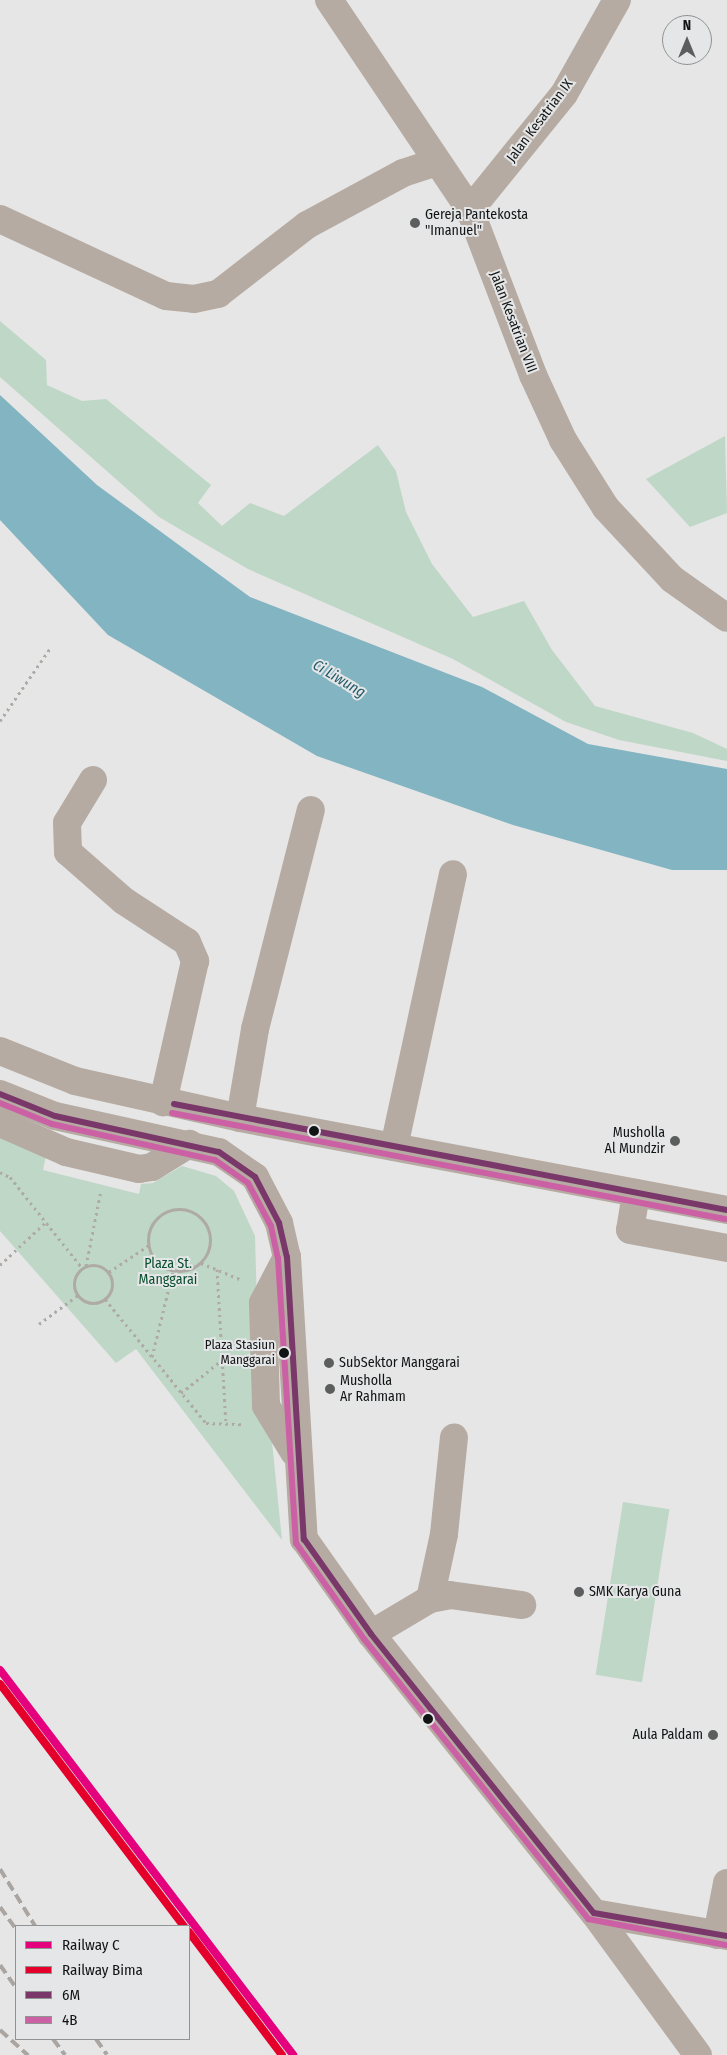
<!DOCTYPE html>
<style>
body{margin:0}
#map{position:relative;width:727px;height:2055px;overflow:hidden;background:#e6e6e6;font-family:"Fira Sans Condensed",sans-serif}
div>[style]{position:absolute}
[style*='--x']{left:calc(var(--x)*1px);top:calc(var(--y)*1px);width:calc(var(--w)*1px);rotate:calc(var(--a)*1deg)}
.green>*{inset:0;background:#bed7c7;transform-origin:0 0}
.water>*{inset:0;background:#82b4c2}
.path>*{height:3px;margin-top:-1.5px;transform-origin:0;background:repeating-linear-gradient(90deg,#afaaa5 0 2.5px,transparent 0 6.5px)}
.path>.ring{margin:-1.5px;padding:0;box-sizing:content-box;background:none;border:3px solid #afaaa5;border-radius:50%}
.minor>*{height:28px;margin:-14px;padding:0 14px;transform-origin:14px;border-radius:14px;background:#b6aba2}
.rail>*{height:4px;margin-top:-2px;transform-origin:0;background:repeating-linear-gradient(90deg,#aba5a1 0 10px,transparent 0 15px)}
.bus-1>*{height:6px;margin:-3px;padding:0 3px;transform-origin:3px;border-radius:3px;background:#79376a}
.bus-2>*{height:6px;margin:-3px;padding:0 3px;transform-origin:3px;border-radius:3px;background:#cb60a4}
.rail-1>*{height:8px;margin:-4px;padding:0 4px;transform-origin:4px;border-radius:4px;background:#e5007d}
.rail-2>*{height:8px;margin:-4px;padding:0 4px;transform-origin:4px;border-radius:4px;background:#e4002b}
.dots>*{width:14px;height:14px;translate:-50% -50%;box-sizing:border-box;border:2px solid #e5e6e7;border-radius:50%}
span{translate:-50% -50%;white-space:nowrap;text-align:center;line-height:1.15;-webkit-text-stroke:4px #e5e6e7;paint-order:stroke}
.bus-label{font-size:13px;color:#121313}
.right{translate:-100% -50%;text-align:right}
.street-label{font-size:14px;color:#121313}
.poi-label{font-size:14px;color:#121313}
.left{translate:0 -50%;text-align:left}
.park-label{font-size:14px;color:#084f2f}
.water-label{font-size:15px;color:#1e5968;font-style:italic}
.legend{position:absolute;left:15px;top:1925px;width:175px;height:115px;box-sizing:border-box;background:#e5e6e7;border:1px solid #919292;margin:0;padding:6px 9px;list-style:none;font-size:15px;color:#121313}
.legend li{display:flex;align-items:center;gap:10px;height:25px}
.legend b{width:25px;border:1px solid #919292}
.north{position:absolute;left:662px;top:15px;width:50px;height:50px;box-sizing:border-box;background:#e5e6e7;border:1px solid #919292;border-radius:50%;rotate:0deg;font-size:14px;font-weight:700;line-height:20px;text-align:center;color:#121313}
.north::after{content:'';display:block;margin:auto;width:18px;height:22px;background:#5c5d5d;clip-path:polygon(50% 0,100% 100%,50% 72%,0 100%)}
</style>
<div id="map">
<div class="green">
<i style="clip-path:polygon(0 321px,46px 360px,47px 385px,82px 401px,106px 399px,211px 485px,198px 503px,222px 526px,250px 503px,284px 516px,378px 445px,396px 471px,406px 512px,432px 564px,473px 617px,524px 601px,552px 650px,595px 706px,693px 733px,727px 749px,727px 761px,619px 740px,566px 722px,453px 659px,248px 569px,159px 517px,0 377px)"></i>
<i style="clip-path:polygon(725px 436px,727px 513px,690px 527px,646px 479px)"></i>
<i style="clip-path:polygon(0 1134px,46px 1155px,43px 1170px,139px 1194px,141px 1184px,153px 1183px,182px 1166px,216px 1176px,234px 1191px,255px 1236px,260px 1413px,272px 1442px,282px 1540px,136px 1349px,116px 1363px,0 1231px)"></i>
<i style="left:623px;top:1502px;width:47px;height:175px;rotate:9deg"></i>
</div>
<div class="water">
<i style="clip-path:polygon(0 395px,97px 485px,250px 597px,482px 687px,588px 744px,727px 769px,727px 870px,672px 870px,513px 825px,317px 756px,108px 635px,0 520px)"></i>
</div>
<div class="path">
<i style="--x:0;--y:721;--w:90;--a:-55.4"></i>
<i style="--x:0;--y:1172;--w:11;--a:27"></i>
<i style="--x:10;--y:1177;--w:116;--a:51.6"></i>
<i class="ring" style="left:148px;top:1209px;width:59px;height:59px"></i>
<i style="--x:201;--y:1263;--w:44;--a:22.5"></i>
<i class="ring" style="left:74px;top:1265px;width:35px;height:35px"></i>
<i style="--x:0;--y:1265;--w:63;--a:-43.1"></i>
<i style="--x:86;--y:1266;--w:77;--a:-78.8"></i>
<i style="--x:217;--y:1269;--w:154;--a:86.7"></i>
<i style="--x:109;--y:1272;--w:48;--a:-34"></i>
<i style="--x:105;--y:1299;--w:160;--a:50.8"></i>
<i style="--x:206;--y:1423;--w:36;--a:2"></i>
<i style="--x:39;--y:1324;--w:49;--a:-36.6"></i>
<i style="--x:152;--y:1357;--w:89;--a:-76.3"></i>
<i style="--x:181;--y:1393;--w:53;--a:-38.8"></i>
</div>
<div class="minor">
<i style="--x:329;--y:0;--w:253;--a:56.1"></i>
<i style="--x:470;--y:210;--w:177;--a:69.1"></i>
<i style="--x:533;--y:375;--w:72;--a:65.2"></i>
<i style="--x:563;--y:440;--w:80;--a:57.7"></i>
<i style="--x:606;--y:508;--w:97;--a:47.1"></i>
<i style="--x:672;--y:579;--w:67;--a:35.3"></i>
<i style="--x:470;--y:210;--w:149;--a:-51"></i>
<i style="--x:564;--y:94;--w:108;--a:-60.6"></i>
<i style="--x:0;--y:219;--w:183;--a:24.9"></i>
<i style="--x:166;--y:296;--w:28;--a:6"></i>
<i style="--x:194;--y:299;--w:25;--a:-12"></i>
<i style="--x:218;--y:294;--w:113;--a:-37.8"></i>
<i style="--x:307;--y:225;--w:109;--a:-28.4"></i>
<i style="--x:403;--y:173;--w:35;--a:-18"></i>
<i style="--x:93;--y:780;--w:50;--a:121.2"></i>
<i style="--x:67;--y:823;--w:29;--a:88"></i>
<i style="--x:68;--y:852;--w:74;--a:41.2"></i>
<i style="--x:124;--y:901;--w:75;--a:33.1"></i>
<i style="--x:187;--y:942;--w:21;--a:67"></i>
<i style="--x:195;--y:961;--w:145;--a:102.8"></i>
<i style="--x:0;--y:1051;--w:81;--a:21.8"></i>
<i style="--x:75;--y:1081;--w:169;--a:12.6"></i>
<i style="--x:240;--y:1118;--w:496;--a:10.7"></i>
<i style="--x:0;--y:1094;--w:59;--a:21.8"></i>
<i style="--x:55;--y:1116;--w:168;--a:12.4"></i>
<i style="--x:219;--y:1152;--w:44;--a:34.8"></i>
<i style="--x:255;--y:1177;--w:52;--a:62.4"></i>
<i style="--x:279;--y:1223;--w:35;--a:77"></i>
<i style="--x:287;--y:1257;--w:283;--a:86.6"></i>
<i style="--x:304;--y:1539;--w:116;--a:54.8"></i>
<i style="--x:371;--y:1634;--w:357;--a:51.4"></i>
<i style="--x:594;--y:1913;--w:176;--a:53.8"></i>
<i style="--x:240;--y:1118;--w:90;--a:-80.4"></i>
<i style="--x:255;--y:1029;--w:226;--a:-75.7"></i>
<i style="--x:0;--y:1123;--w:72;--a:23.7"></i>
<i style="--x:66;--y:1152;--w:75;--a:13.1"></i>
<i style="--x:139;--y:1169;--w:13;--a:-9"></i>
<i style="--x:152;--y:1167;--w:44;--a:-31.9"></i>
<i style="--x:394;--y:1147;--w:279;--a:-77.8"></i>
<i style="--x:636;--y:1193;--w:37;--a:99"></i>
<i style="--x:630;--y:1230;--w:99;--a:10.5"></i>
<i style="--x:287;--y:1257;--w:52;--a:117.6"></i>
<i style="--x:263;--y:1303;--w:103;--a:88.3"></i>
<i style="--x:266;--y:1406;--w:54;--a:58.7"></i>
<i style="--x:430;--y:1599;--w:20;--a:-11"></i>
<i style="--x:450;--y:1595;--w:73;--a:7.9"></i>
<i style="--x:371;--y:1634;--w:69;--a:-30.7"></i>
<i style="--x:430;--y:1599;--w:66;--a:-77.8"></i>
<i style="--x:444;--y:1534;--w:97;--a:-84.1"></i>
<i style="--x:594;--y:1913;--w:135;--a:9.8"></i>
<i style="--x:717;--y:1935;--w:53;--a:-79.1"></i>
</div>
<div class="rail">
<i style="--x:0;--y:1869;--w:67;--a:58.4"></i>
<i style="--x:0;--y:1907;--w:27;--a:54"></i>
<i style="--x:0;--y:1965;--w:28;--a:55"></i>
<i style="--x:0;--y:2030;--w:38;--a:42"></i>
<i style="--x:53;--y:2039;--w:20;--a:53"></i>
<i style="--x:96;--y:2039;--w:19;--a:55"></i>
</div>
<div class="bus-1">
<i style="--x:0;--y:1094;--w:59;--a:21.8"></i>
<i style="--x:55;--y:1116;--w:168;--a:12.4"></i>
<i style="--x:219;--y:1152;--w:44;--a:34.8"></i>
<i style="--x:255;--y:1177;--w:52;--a:62.4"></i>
<i style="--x:279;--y:1223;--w:35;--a:77"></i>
<i style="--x:287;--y:1257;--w:283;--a:86.6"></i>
<i style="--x:304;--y:1539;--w:116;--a:54.8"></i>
<i style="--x:371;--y:1634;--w:357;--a:51.4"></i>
<i style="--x:594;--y:1913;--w:135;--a:9.8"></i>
<i style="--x:174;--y:1104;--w:563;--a:10.85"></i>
</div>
<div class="bus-2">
<i style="--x:0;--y:1103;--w:56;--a:22"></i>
<i style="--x:52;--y:1124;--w:167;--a:12.5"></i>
<i style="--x:215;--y:1160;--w:40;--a:34.9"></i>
<i style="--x:248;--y:1183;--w:49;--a:61.9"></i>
<i style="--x:271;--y:1226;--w:33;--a:78"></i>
<i style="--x:278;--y:1258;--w:286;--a:86.4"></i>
<i style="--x:296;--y:1543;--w:118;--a:54.7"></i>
<i style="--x:364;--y:1639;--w:359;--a:51.3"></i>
<i style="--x:588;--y:1919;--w:140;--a:10.7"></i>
<i style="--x:172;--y:1113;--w:563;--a:10.85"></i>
</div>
<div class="rail-1">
<i style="--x:0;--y:1670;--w:484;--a:52.7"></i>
</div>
<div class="rail-2">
<i style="--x:0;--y:1684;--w:304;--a:52.8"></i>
<i style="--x:189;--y:1932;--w:154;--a:52.9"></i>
</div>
<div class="dots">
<i style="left:415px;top:223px;background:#5c5d5d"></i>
<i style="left:314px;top:1131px;background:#121313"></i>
<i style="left:675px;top:1141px;background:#5c5d5d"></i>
<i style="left:284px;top:1353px;background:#121313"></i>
<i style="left:329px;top:1363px;background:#5c5d5d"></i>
<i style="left:330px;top:1389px;background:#5c5d5d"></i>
<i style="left:579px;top:1592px;background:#5c5d5d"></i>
<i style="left:428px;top:1719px;background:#121313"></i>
<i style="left:713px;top:1735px;background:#5c5d5d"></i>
</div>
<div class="bus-label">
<span class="right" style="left:275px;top:1353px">Plaza Stasiun<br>Manggarai</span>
</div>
<div class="street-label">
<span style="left:540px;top:121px;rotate:-53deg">Jalan Kesatrian IX</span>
<span style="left:513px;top:322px;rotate:69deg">Jalan Kesatrian VIII</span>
</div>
<div class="poi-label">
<span class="left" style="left:425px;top:223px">Gereja Pantekosta<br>"Imanuel"</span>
<span class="right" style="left:665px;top:1141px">Musholla<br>Al Mundzir</span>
<span class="left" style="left:339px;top:1363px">SubSektor Manggarai</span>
<span class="left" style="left:340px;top:1389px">Musholla<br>Ar Rahmam</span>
<span class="left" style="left:589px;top:1592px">SMK Karya Guna</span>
<span class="right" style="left:703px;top:1735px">Aula Paldam</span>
</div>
<div class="park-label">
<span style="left:168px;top:1272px">Plaza St.<br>Manggarai</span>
</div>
<div class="water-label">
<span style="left:339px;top:679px;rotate:31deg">Ci Liwung</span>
</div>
<ul class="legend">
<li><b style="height:6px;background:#e5007d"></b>Railway C</li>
<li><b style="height:6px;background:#e4002b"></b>Railway Bima</li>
<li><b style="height:6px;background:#79376a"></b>6M</li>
<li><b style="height:6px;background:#cb60a4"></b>4B</li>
</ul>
<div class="north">N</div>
</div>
